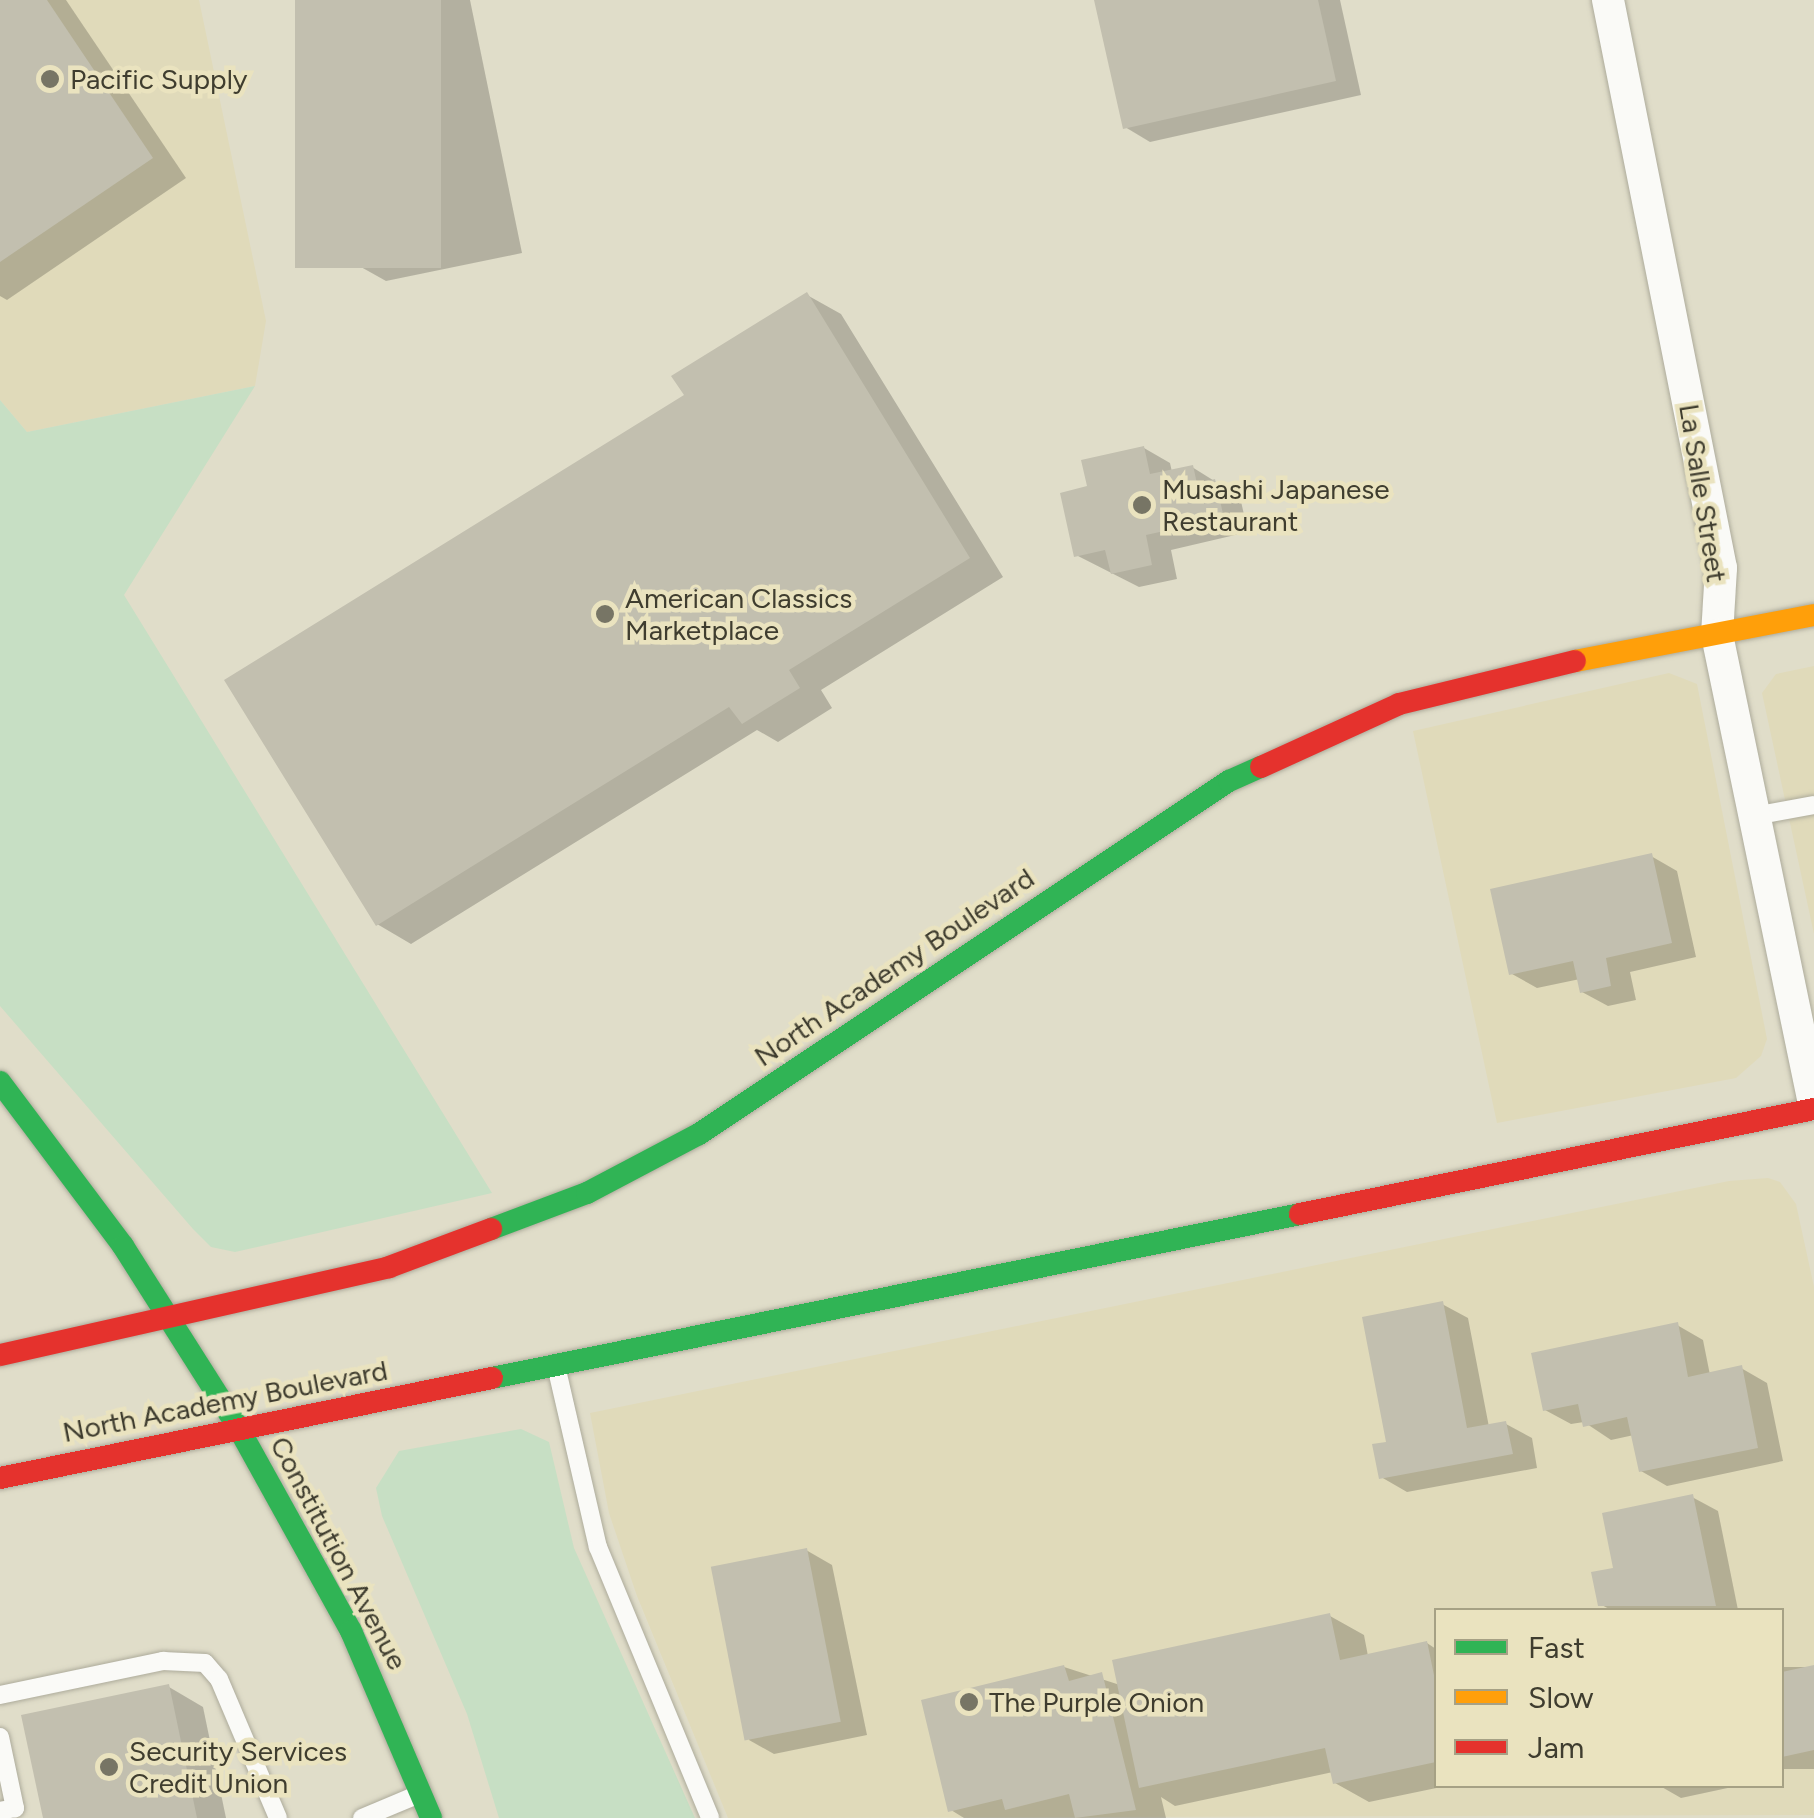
<!DOCTYPE html>
<style>
body{margin:0}
#map{position:relative;width:1814px;height:1818px;overflow:hidden;background:#e0ddc9;font-family:Figtree,sans-serif}
div>[style]{position:absolute}
[style*='--x']{left:calc(var(--x)*1px);top:calc(var(--y)*1px);width:calc(var(--w)*1px);rotate:calc(var(--a)*1deg)}
.built>*{inset:0;background:#e0daba}
.green>*{inset:0;background:#c7dfc4}
.shadow>*{inset:0;background:#0003;transform-origin:0 0}
.building>*{inset:0;background:#c2bfaf;transform-origin:0 0}
.roads{filter:drop-shadow(0 0 2px #adab9b) drop-shadow(0 0 2px #adab9b)}
.lane>*{height:18px;margin:-9px;padding:0 9px;transform-origin:9px;border-radius:9px;background:#fafaf7}
.street>*{height:32px;margin:-16px;padding:0 16px;transform-origin:16px;border-radius:16px;background:#fafaf7}
.fast>*{height:22px;margin:-11px;padding:0 11px;transform-origin:11px;border-radius:11px;background:#30b455}
.slow>*{height:22px;margin:-11px;padding:0 11px;transform-origin:11px;border-radius:11px;background:#ff9f0a}
.jam>*{height:22px;margin:-11px;padding:0 11px;transform-origin:11px;border-radius:11px;background:#e5322d}
.dots>*{width:28px;height:28px;translate:-50% -50%;box-sizing:border-box;border:5px solid #eae3bf;border-radius:50%}
span{translate:-50% -50%;white-space:nowrap;text-align:center;line-height:1.15;-webkit-text-stroke:9px #eae3bf;paint-order:stroke}
.poi-label{font-size:28px;color:#3f3d2f}
.left{translate:0 -50%;text-align:left}
.street-label{font-size:28px;color:#3f3d2f}
.legend{position:absolute;left:1434px;top:1608px;width:350px;height:180px;box-sizing:border-box;background:#eae3bf;border:2px solid #a6a185;margin:0;padding:12px 18px;list-style:none;font-size:30px;color:#3f3d2f}
.legend li{display:flex;align-items:center;gap:20px;height:50px}
.legend b{width:50px;border:2px solid #a6a185}
</style>
<div id="map">
<div class="built">
<i style="clip-path:polygon(0 0,199px 0,266px 321px,255px 386px,27px 432px,0 400px)"></i>
<i style="clip-path:polygon(1814px 666px,1814px 934px,1762px 693px,1776px 674px)"></i>
<i style="clip-path:polygon(1669px 673px,1697px 684px,1767px 1039px,1761px 1056px,1736px 1078px,1497px 1123px,1413px 731px)"></i>
<i style="clip-path:polygon(evenodd,1768px 1178px,1780px 1182px,1796px 1204px,1814px 1287px,1814px 1815px,728px 1818px,637px 1596px,609px 1513px,590px 1413px,1729px 1181px,1768px 1178px,1436px 1610px,1782px 1610px,1782px 1786px,1436px 1786px,1436px 1610px)"></i>
</div>
<div class="green">
<i style="clip-path:polygon(255px 386px,124px 595px,492px 1193px,235px 1252px,211px 1247px,193px 1229px,0 1006px,0 400px,27px 432px)"></i>
<i style="clip-path:polygon(521px 1429px,549px 1442px,574px 1548px,695px 1818px,499px 1818px,467px 1714px,382px 1516px,376px 1488px,399px 1451px)"></i>
</div>
<div class="shadow">
<i style="clip-path:polygon(0 0,66px 0,186px 178px,7px 300px,0 296px)"></i>
<i style="clip-path:polygon(298px 0,470px 0,522px 253px,386px 281px,352px 262px)"></i>
<i style="clip-path:polygon(1096px 0,1340px 0,1361px 95px,1150px 142px,1125px 127px)"></i>
<i style="clip-path:polygon(807px 295px,841px 314px,1003px 577px,821px 690px,832px 708px,778px 742px,757px 730px,411px 944px,377px 924px)"></i>
<i style="clip-path:polygon(1144px 448px,1170px 463px,1172px 472px,1192px 467px,1240px 497px,1248px 532px,1171px 550px,1177px 579px,1139px 587px,1076px 555px,1090px 488px)"></i>
<i style="clip-path:polygon(1651px 856px,1677px 871px,1696px 957px,1630px 972px,1636px 1000px,1608px 1006px,1582px 992px,1580px 979px,1537px 988px,1512px 974px)"></i>
<i style="clip-path:polygon(1442px 1304px,1468px 1318px,1489px 1427px,1506px 1424px,1532px 1438px,1537px 1468px,1407px 1492px,1381px 1477px)"></i>
<i style="clip-path:polygon(1677px 1325px,1703px 1340px,1710px 1375px,1741px 1368px,1767px 1383px,1783px 1461px,1667px 1486px,1641px 1471px,1634px 1435px,1611px 1440px,1584px 1422px,1571px 1424px,1545px 1410px)"></i>
<i style="clip-path:polygon(1692px 1497px,1718px 1511px,1738px 1610px,1611px 1610px,1600px 1604px,1615px 1570px)"></i>
<i style="clip-path:polygon(806px 1550px,832px 1565px,867px 1735px,774px 1754px,749px 1740px)"></i>
<i style="clip-path:polygon(1330px 1616px,1364px 1635px,1368px 1656px,1427px 1643px,1436px 1649px,1436px 1786px,1446px 1786px,1369px 1802px,1335px 1783px,1333px 1772px,1175px 1806px,1161px 1797px,1166px 1818px,964px 1818px,951px 1810px,1064px 1667px,1120px 1685px)"></i>
<i style="left:1814px;top:1667px;width:102px;height:33px;rotate:90deg"></i>
<i style="clip-path:polygon(169px 1687px,203px 1707px,226px 1818px,45px 1818px)"></i>
<i style="clip-path:polygon(1660px 1786px,1737px 1786px,1681px 1798px)"></i>
</div>
<div class="building">
<i style="clip-path:polygon(0 0,47px 0,153px 158px,0 262px)"></i>
<i style="left:295px;top:0;width:146px;height:268px"></i>
<i style="clip-path:polygon(1094px 0,1318px 0,1336px 81px,1123px 129px)"></i>
<i style="clip-path:polygon(807px 292px,970px 558px,789px 670px,800px 688px,742px 724px,729px 707px,376px 926px,224px 680px,684px 395px,671px 376px)"></i>
<i style="clip-path:polygon(1144px 446px,1150px 474px,1193px 465px,1197px 484px,1215px 479px,1224px 518px,1146px 535px,1152px 565px,1111px 574px,1105px 550px,1074px 557px,1060px 493px,1087px 486px,1081px 460px)"></i>
<i style="clip-path:polygon(1652px 853px,1672px 943px,1606px 958px,1611px 986px,1580px 993px,1573px 961px,1509px 975px,1490px 889px)"></i>
<i style="clip-path:polygon(1443px 1301px,1467px 1428px,1506px 1421px,1513px 1454px,1379px 1479px,1372px 1444px,1386px 1442px,1362px 1317px)"></i>
<i style="clip-path:polygon(1678px 1322px,1688px 1377px,1742px 1365px,1758px 1448px,1639px 1472px,1627px 1417px,1583px 1427px,1578px 1404px,1543px 1411px,1531px 1353px)"></i>
<i style="clip-path:polygon(1693px 1494px,1716px 1606px,1598px 1606px,1591px 1572px,1613px 1568px,1602px 1513px)"></i>
<i style="left:807px;top:1548px;width:177px;height:98px;rotate:79deg"></i>
<i style="clip-path:polygon(1330px 1613px,1340px 1660px,1427px 1641px,1436px 1685px,1436px 1762px,1333px 1784px,1325px 1748px,1139px 1788px,1112px 1660px)"></i>
<i style="clip-path:polygon(1064px 1665px,1069px 1681px,1102px 1672px,1136px 1810px,1075px 1818px,1069px 1794px,1005px 1810px,1002px 1799px,948px 1812px,921px 1700px)"></i>
<i style="clip-path:polygon(1814px 1665px,1814px 1750px,1782px 1757px,1782px 1672px)"></i>
<i style="clip-path:polygon(169px 1684px,197px 1818px,43px 1818px,21px 1715px)"></i>
</div>
<div class="roads">
<div class="lane">
<i style="--x:1754;--y:816;--w:61;--a:-10.4"></i>
<i style="--x:557;--y:1370;--w:182;--a:77"></i>
<i style="--x:598;--y:1547;--w:293;--a:67.5"></i>
<i style="--x:0;--y:1695;--w:167;--a:-11.8"></i>
<i style="--x:163;--y:1661;--w:42;--a:2.7"></i>
<i style="--x:205;--y:1663;--w:21;--a:49"></i>
<i style="--x:219;--y:1679;--w:151;--a:67"></i>
<i style="--x:0;--y:1737;--w:73;--a:78.1"></i>
<i style="--x:15;--y:1808;--w:15;--a:169"></i>
<i style="--x:362;--y:1818;--w:60;--a:-22.7"></i>
</div>
<div class="street">
<i style="--x:1608;--y:0;--w:579;--a:78.75"></i>
<i style="--x:1721;--y:568;--w:67;--a:93.4"></i>
<i style="--x:1717;--y:635;--w:479;--a:78.3"></i>
</div>
<div class="fast">
<i style="--x:0;--y:1082;--w:205;--a:53.1"></i>
<i style="--x:123;--y:1246;--w:217;--a:57.6"></i>
<i style="--x:239;--y:1429;--w:231;--a:61"></i>
<i style="--x:351;--y:1631;--w:203;--a:66.8"></i>
<i style="--x:491;--y:1229;--w:103;--a:-20.6"></i>
<i style="--x:587;--y:1193;--w:127;--a:-27.8"></i>
<i style="--x:699;--y:1134;--w:637;--a:-33.67"></i>
<i style="--x:1229;--y:781;--w:35;--a:-24"></i>
<i style="--x:492;--y:1378;--w:824;--a:-11.47"></i>
</div>
<div class="slow">
<i style="--x:1575;--y:661;--w:243;--a:-10.9"></i>
</div>
<div class="jam">
<i style="--x:1261;--y:767;--w:152;--a:-24.5"></i>
<i style="--x:1399;--y:704;--w:181;--a:-13.7"></i>
<i style="--x:1300;--y:1214;--w:525;--a:-11.55"></i>
<i style="--x:0;--y:1355;--w:399;--a:-12.7"></i>
<i style="--x:389;--y:1267;--w:109;--a:-20.4"></i>
<i style="--x:0;--y:1478;--w:502;--a:-11.49"></i>
</div>
</div>
<div class="dots">
<i style="left:50px;top:79px;background:#777565"></i>
<i style="left:1142px;top:505px;background:#777565"></i>
<i style="left:605px;top:614px;background:#777565"></i>
<i style="left:969px;top:1702px;background:#777565"></i>
<i style="left:109px;top:1767px;background:#777565"></i>
</div>
<div class="poi-label">
<span class="left" style="left:70px;top:79px">Pacific Supply</span>
<span class="left" style="left:1162px;top:505px">Musashi Japanese<br>Restaurant</span>
<span class="left" style="left:625px;top:614px">American Classics<br>Marketplace</span>
<span class="left" style="left:989px;top:1702px">The Purple Onion</span>
<span class="left" style="left:129px;top:1767px">Security Services<br>Credit Union</span>
</div>
<div class="street-label">
<span style="left:1703px;top:493px;rotate:81deg">La Salle Street</span>
<span style="left:894px;top:967px;rotate:-34deg">North Academy Boulevard</span>
<span style="left:225px;top:1401px;rotate:-11deg">North Academy Boulevard</span>
<span style="left:339px;top:1553px;rotate:62deg">Constitution Avenue</span>
</div>
<ul class="legend">
<li><b style="height:12px;background:#30b455"></b>Fast</li>
<li><b style="height:12px;background:#ff9f0a"></b>Slow</li>
<li><b style="height:12px;background:#e5322d"></b>Jam</li>
</ul>
</div>
